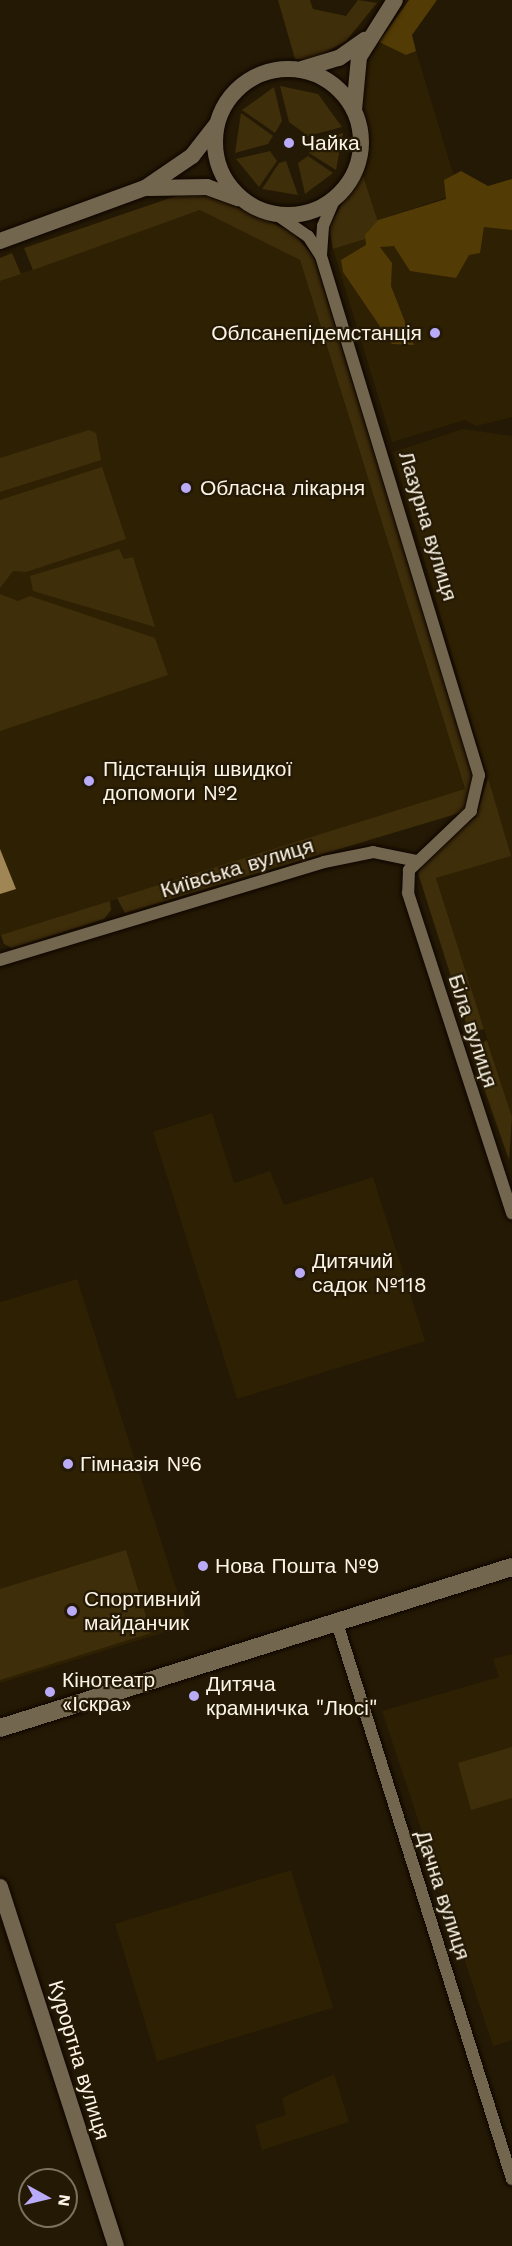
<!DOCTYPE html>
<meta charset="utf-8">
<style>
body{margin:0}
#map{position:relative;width:512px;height:2246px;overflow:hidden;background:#241904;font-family:"Work Sans",sans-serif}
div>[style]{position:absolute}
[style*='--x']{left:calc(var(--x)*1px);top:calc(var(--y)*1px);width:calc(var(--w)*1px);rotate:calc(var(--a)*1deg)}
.built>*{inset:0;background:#2e2003;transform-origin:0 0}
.green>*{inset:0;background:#3f2e0a}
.forest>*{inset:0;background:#533b05}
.building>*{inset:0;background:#a08555}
.roads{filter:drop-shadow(0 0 2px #0d0400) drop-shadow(0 0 2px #0d0400)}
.minor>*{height:12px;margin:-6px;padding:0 6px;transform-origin:6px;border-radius:6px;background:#73664f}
.tertiary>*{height:16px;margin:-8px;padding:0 8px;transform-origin:8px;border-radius:8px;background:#73664f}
.tertiary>.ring{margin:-8px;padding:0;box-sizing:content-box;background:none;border:16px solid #73664f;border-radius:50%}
.secondary>*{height:18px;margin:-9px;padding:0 9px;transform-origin:9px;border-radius:9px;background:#73664f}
.dots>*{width:16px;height:16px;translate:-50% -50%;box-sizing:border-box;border:3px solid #241904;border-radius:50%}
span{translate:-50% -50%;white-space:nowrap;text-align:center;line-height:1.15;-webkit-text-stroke:4.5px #241904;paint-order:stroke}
.poi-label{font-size:21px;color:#fbf4e7}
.left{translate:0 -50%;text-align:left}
.right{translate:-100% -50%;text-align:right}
.street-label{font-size:21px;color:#fbf4e7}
.north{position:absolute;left:18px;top:2168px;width:60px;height:60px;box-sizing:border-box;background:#241904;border:2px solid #7a715f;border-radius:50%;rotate:98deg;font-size:16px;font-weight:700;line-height:24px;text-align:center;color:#fbf4e7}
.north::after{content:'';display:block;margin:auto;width:21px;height:27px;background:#b9abf7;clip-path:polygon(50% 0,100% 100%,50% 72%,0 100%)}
</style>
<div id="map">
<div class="built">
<i style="clip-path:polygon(379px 42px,406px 55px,416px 51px,459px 193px,378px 220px,361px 169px,368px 141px,359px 102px,361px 76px)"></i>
<i style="clip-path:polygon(512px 195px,512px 417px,476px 426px,465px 420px,392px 442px,333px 249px)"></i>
<i style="clip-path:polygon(200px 210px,300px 260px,465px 790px,0 936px,0 281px)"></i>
<i style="clip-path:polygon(463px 429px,512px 436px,512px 1117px,436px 878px,510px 855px,393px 452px)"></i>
<i style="clip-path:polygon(212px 1113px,234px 1183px,270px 1171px,284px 1205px,373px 1177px,425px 1341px,237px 1399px,153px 1132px)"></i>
<i style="clip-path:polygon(77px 1279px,188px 1625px,0 1683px,0 1302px)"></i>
<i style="clip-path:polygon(512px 1654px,512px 2040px,493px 2046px,382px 1711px,499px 1677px,493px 1659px)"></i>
<i style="left:291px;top:1870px;width:144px;height:184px;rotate:73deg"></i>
<i style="clip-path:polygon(334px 2074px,349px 2122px,262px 2150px,255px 2125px,286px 2115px,282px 2098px)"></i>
</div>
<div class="green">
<i style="clip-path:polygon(278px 0,310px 0,313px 9px,346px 16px,358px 0,377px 3px,346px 41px,311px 60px,295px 59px)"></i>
<i style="clip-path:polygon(280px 86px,318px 94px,342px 127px,308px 136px,289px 122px)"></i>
<i style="clip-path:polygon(274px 87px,282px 121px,275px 133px,242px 110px)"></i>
<i style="clip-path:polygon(241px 113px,273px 136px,268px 144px,235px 153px)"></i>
<i style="clip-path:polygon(343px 133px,336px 170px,309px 153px,310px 141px)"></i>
<i style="clip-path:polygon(270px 151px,277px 161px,259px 187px,236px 159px)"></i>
<i style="clip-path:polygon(308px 156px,333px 173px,305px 194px,298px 163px)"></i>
<i style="clip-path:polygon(286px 161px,298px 195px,262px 189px,279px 163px)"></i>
<i style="clip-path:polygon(361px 169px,382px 234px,333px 249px,329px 227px)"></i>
<i style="clip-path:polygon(185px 193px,206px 193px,292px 232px,314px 257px,474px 779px,463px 812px,125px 913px,117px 898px,465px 789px,300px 260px,200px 210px,33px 270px,24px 248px)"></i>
<i style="clip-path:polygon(12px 253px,21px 274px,0 281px,0 258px)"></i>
<i style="clip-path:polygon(89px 430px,96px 433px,101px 460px,0 492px,0 458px)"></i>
<i style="clip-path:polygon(102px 467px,126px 539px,26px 572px,13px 571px,0 588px,0 500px)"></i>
<i style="clip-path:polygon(119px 549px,124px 559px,133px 557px,155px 627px,33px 591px,30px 576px)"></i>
<i style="clip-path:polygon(0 594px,18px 601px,30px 596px,155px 638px,168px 675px,0 731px)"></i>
<i style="clip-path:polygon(488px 778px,511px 856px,436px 878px,484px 1029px,469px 1033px,418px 873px,432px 850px,476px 817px)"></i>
<i style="clip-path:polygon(110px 901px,111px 910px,104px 919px,12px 948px,4px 944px,1px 935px)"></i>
<i style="clip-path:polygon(487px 1040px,512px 1117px,509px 1160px,471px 1051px)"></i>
<i style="clip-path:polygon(126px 1550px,151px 1633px,0 1680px,0 1589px)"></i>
<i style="clip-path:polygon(512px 1747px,512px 1798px,471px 1810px,458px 1763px)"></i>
</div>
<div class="forest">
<i style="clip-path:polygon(409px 0,437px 0,412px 35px,416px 51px,406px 55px,379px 42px)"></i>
<i style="clip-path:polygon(461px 171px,488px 186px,512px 179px,512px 230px,484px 227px,480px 253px,469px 255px,456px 278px,410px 271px,394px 246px,380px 247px,392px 263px,391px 286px,414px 345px,392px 344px,343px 272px,341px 260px,366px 245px,365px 235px,378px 220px,446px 199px,444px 180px)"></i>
</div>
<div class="building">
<i style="clip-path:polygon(0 849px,16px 889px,0 894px)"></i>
</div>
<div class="roads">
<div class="minor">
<i style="--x:276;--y:214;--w:39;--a:35"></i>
<i style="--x:308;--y:236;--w:24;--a:57"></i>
<i style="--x:321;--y:256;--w:543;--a:73.07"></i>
<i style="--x:479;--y:775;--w:37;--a:103"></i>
<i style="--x:471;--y:811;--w:86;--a:136.4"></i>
<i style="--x:409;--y:870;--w:23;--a:92"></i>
<i style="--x:408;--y:893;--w:337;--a:72"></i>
<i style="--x:321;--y:255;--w:29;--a:-86"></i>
<i style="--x:323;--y:226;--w:30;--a:-67"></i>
<i style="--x:0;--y:960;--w:338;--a:-16.8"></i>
<i style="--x:324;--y:862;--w:50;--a:-11.5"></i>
<i style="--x:373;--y:852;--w:44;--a:11.8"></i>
<i style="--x:337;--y:1623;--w:583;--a:72.53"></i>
</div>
<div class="tertiary">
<i style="--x:302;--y:69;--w:39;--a:-17"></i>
<i style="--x:339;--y:58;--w:32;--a:-35"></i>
<i class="ring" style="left:215px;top:69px;width:130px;height:130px"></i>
<i style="--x:354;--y:110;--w:53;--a:-84.6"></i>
<i style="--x:359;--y:57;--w:67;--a:-57.7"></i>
<i style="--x:149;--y:188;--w:58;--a:-1"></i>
<i style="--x:207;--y:187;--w:33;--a:20"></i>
<i style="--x:0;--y:241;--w:154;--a:-20.1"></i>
<i style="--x:145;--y:188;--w:57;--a:-34.2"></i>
<i style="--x:192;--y:156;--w:39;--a:-52"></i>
<i style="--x:0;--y:1887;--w:377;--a:72.1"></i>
</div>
<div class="secondary">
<i style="--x:0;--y:1728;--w:537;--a:-17.46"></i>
</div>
</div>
<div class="dots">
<i style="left:289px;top:143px;background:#b9abf7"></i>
<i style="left:435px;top:333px;background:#b9abf7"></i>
<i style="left:186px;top:488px;background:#b9abf7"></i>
<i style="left:89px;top:781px;background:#b9abf7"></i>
<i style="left:300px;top:1273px;background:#b9abf7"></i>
<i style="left:68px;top:1464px;background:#b9abf7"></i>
<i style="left:203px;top:1566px;background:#b9abf7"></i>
<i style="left:72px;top:1611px;background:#b9abf7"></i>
<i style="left:50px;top:1692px;background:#b9abf7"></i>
<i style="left:194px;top:1696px;background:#b9abf7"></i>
</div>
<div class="poi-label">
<span class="left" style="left:301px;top:143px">Чайка</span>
<span class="right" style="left:422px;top:333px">Облсанепідемстанція</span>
<span class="left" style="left:200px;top:488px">Обласна лікарня</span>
<span class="left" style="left:103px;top:781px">Підстанція швидкої<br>допомоги №2</span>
<span class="left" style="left:312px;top:1273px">Дитячий<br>садок №118</span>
<span class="left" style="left:80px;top:1464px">Гімназія №6</span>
<span class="left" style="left:215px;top:1566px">Нова Пошта №9</span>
<span class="left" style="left:84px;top:1611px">Спортивний<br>майданчик</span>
<span class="left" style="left:62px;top:1692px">Кінотеатр<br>«Іскра»</span>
<span class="left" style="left:206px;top:1696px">Дитяча<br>крамничка "Люсі"</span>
</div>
<div class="street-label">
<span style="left:428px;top:526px;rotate:73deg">Лазурна вулиця</span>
<span style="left:237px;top:868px;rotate:-17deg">Київська вулиця</span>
<span style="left:473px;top:1031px;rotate:72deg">Біла вулиця</span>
<span style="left:443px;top:1895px;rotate:72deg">Дачна вулиця</span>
<span style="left:79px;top:2060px;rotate:73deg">Курортна вулиця</span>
</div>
<div class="north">N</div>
</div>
